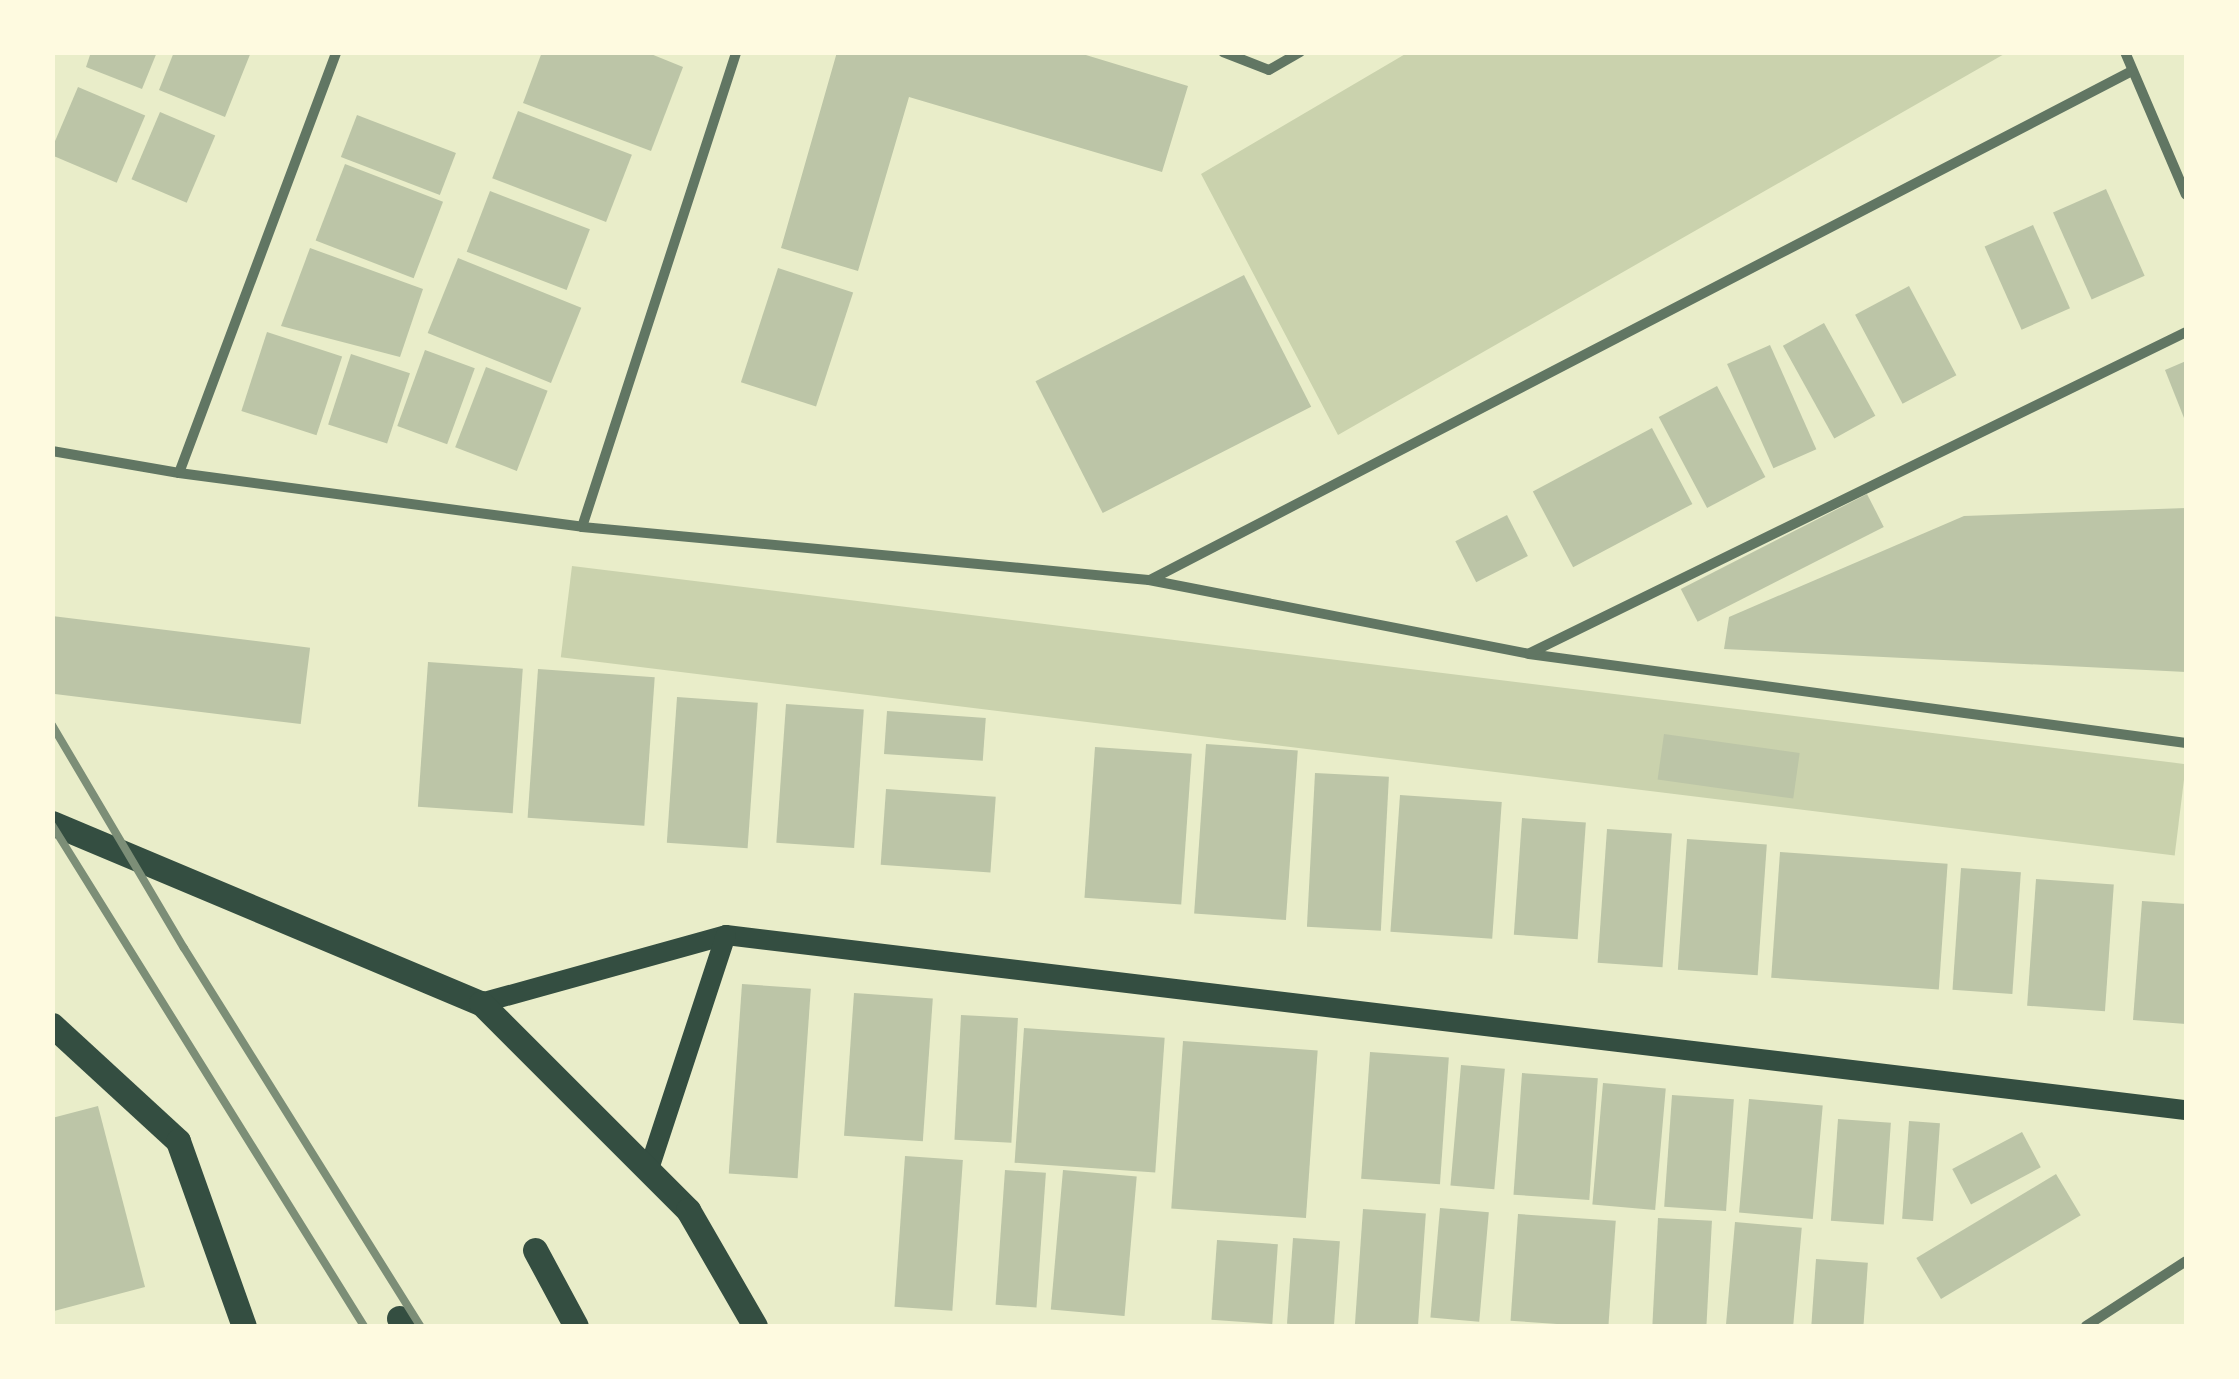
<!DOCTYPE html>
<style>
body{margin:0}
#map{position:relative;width:2239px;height:1379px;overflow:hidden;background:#e9edc9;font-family:Karla,sans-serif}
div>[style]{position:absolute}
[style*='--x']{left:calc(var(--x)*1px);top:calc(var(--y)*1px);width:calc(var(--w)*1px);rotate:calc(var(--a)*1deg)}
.green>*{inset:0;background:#cad2ad;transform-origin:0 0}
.building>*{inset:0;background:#bcc5a7;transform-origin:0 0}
.minor>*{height:10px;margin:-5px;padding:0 5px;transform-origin:5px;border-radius:5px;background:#617663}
.secondary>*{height:20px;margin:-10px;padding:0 10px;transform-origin:10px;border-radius:10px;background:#344e41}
.primary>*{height:25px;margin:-12.5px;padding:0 12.5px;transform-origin:12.5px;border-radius:12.5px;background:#344e41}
.rail>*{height:8px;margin:-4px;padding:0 4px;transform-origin:4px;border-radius:4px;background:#7c8e77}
span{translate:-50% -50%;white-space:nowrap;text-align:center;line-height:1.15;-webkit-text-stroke:9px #fefae0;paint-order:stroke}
.frame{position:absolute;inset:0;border:55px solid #fefae0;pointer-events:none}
</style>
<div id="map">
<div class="green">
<i style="clip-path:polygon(1407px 53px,1407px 52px,2006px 53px,1338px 435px,1201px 174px)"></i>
<i style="left:572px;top:566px;width:1626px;height:92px;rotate:7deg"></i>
</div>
<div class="building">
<i style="clip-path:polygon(91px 52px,157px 52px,142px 89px,86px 67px)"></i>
<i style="clip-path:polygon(174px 52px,251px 52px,225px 117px,159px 90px)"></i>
<i style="clip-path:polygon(542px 52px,646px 52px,683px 67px,651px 151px,523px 103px)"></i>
<i style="clip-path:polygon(837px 52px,1076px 52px,1188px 86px,1162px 172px,909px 97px,858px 271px,781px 248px)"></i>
<i style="left:78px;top:87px;width:73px;height:73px;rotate:23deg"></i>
<i style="left:518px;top:111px;width:122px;height:72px;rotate:21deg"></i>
<i style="left:160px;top:112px;width:60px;height:73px;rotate:23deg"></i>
<i style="left:357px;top:115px;width:106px;height:45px;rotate:21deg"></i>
<i style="left:345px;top:164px;width:105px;height:82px;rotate:21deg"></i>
<i style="left:2106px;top:189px;width:95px;height:58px;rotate:66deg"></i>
<i style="left:490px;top:191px;width:107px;height:65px;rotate:21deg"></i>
<i style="left:2033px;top:225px;width:91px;height:53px;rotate:66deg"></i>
<i style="clip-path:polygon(310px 248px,423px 289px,400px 357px,281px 326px)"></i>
<i style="left:458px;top:258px;width:133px;height:81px;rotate:22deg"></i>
<i style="left:778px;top:268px;width:79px;height:120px;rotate:18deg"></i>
<i style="left:1244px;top:275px;width:148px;height:234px;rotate:63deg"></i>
<i style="left:1909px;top:286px;width:101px;height:61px;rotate:62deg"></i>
<i style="left:1824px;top:323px;width:106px;height:47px;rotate:61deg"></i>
<i style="left:267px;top:332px;width:79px;height:83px;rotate:18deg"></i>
<i style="left:1770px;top:345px;width:114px;height:47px;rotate:66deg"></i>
<i style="left:425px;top:350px;width:53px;height:81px;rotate:20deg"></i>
<i style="left:351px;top:354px;width:62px;height:74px;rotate:18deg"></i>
<i style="clip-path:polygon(2186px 361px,2186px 423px,2165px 370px)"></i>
<i style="left:486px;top:367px;width:66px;height:86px;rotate:21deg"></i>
<i style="left:1717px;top:386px;width:103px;height:66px;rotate:62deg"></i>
<i style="left:1652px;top:428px;width:86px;height:135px;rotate:62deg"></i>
<i style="left:1867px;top:494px;width:37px;height:209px;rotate:63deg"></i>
<i style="clip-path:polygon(2186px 508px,2186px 672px,1724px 649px,1729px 617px,1964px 516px)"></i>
<i style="left:1507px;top:515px;width:46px;height:58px;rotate:63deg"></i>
<i style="left:52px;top:616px;width:260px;height:77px;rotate:7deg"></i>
<i style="left:428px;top:662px;width:95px;height:145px;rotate:4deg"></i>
<i style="left:538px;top:669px;width:117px;height:149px;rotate:4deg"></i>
<i style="left:677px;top:697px;width:81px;height:146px;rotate:4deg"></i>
<i style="left:786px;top:704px;width:78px;height:139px;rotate:4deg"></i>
<i style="left:887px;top:711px;width:99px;height:43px;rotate:4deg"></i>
<i style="left:1664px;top:734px;width:137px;height:46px;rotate:8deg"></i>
<i style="left:1206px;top:744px;width:92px;height:170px;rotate:4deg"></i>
<i style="left:1095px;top:747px;width:97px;height:151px;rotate:4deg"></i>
<i style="left:1315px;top:773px;width:74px;height:154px;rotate:3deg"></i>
<i style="left:886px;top:789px;width:110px;height:76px;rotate:4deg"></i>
<i style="left:1400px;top:795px;width:102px;height:137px;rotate:4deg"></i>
<i style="left:1522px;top:818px;width:64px;height:117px;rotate:4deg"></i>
<i style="left:1607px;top:829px;width:65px;height:134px;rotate:4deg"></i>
<i style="left:1687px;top:839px;width:80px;height:131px;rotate:4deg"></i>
<i style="left:1780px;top:852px;width:168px;height:126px;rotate:4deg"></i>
<i style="left:1961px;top:868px;width:60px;height:122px;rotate:4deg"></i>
<i style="left:2036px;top:879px;width:78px;height:127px;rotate:4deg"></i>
<i style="clip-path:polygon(2142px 901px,2186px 904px,2186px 1024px,2133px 1020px)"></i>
<i style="left:742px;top:984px;width:69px;height:190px;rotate:4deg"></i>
<i style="left:854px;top:993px;width:79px;height:143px;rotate:4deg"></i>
<i style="left:961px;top:1015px;width:57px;height:125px;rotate:3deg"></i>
<i style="left:1024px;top:1028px;width:141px;height:135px;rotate:4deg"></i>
<i style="left:1183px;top:1041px;width:135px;height:168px;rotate:4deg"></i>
<i style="left:1370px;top:1052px;width:79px;height:127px;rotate:4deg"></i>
<i style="left:1461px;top:1065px;width:44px;height:121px;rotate:5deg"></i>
<i style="left:1522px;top:1073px;width:76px;height:122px;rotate:4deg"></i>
<i style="left:1603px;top:1083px;width:63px;height:122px;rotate:5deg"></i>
<i style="left:1672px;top:1095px;width:62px;height:112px;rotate:4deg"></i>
<i style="left:1749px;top:1099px;width:74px;height:114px;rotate:5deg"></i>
<i style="clip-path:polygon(98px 1106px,145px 1287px,54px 1311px,52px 1118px)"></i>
<i style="left:1838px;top:1119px;width:53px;height:102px;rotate:4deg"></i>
<i style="left:1909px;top:1121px;width:31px;height:98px;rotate:4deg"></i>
<i style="left:2022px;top:1132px;width:40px;height:79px;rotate:62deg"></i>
<i style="left:905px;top:1156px;width:58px;height:151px;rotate:4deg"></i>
<i style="left:1005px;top:1170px;width:41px;height:135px;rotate:4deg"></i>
<i style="left:1063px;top:1170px;width:74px;height:140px;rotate:5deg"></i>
<i style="left:2056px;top:1174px;width:48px;height:163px;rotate:59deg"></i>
<i style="left:1440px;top:1208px;width:49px;height:110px;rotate:5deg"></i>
<i style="left:1363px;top:1209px;width:63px;height:117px;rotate:4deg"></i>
<i style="left:1518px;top:1214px;width:98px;height:107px;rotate:4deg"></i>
<i style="left:1658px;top:1218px;width:54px;height:108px;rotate:3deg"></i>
<i style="left:1735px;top:1222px;width:67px;height:104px;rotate:5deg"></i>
<i style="left:1293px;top:1238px;width:47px;height:86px;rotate:4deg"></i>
<i style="left:1217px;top:1240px;width:61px;height:80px;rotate:4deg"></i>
<i style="left:1816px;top:1259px;width:52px;height:67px;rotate:4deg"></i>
</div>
<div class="minor">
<i style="--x:1223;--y:52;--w:49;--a:21.4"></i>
<i style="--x:1269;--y:70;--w:36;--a:-30"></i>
<i style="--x:2125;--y:52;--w:155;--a:66.9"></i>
<i style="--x:52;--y:451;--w:129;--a:9.8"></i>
<i style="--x:179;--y:473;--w:449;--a:-69.5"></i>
<i style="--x:179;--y:473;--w:407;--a:7.6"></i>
<i style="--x:582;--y:527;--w:569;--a:5.34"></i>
<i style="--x:1149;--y:580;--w:387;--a:11"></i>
<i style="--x:1529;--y:654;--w:663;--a:7.71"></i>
<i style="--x:582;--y:527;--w:499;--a:-72"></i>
<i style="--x:1150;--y:580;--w:1106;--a:-27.4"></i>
<i style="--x:1530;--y:653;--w:730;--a:-26.07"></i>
<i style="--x:2086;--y:1326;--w:119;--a:-33"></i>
</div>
<div class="secondary">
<i style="--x:481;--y:1003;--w:254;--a:-15.5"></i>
<i style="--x:726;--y:935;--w:1470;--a:6.84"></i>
<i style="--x:649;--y:1169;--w:246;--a:-71.8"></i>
</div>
<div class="primary">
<i style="--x:52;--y:823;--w:465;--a:22.8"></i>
<i style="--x:481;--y:1003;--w:293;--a:45"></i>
<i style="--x:688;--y:1210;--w:134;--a:60"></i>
<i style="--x:52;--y:1025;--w:171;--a:42.6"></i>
<i style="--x:178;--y:1141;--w:196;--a:70.4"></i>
<i style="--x:535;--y:1250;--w:86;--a:61.7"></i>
<i style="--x:399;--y:1318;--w:9;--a:58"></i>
</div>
<div class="rail">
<i style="--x:52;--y:725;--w:259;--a:59.4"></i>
<i style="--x:184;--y:948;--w:446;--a:58"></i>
<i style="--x:52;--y:825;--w:590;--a:58.09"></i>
</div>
<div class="frame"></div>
</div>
